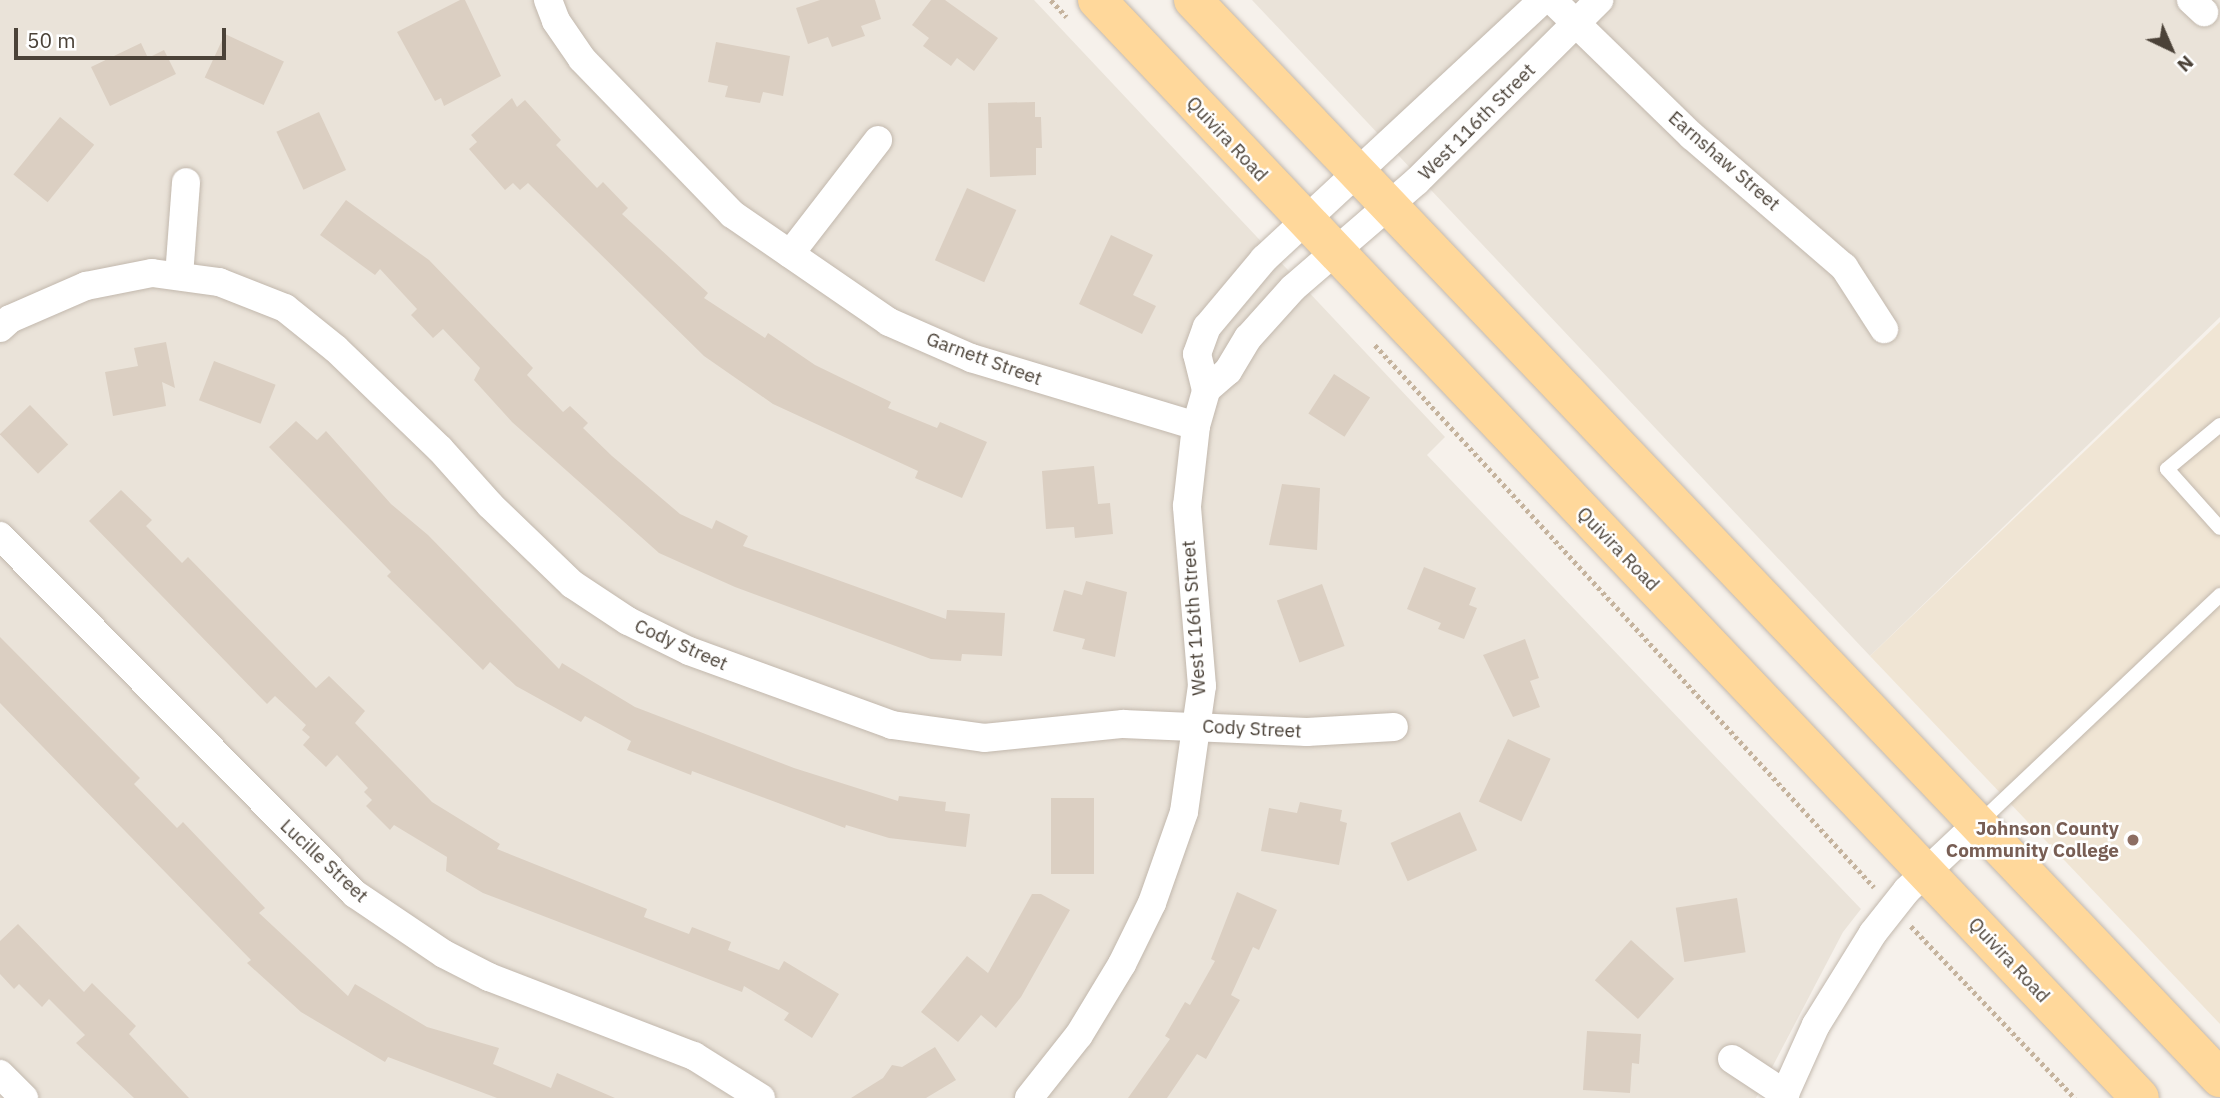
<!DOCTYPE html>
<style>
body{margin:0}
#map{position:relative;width:2220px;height:1098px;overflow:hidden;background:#f6f1eb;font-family:"IBM Plex Sans",sans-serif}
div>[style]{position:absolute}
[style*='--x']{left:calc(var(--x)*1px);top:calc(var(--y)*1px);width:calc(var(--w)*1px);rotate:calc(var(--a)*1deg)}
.residential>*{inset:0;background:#eae3d9}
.education>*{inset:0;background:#f0e5d4}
.building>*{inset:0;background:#dbcfc2;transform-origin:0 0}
.path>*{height:4.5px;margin-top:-2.25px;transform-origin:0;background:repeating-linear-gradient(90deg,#c5b39d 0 3.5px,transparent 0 7px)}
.roads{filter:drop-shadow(0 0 2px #c2b8ad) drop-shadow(0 0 2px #c2b8ad)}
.service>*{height:14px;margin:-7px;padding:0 7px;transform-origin:7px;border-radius:7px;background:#fff}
.minor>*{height:28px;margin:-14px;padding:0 14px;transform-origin:14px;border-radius:14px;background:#fff}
.primary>*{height:38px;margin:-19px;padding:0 19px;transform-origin:19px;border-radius:19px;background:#ffd89b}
.dots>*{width:19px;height:19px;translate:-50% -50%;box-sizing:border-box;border:4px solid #fff;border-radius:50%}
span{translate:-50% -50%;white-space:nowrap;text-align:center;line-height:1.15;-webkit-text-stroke:5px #fff;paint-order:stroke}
.street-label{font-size:19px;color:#4b4238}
.education-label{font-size:19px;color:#785e54;font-weight:700}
.right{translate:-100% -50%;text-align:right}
.north{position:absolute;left:2136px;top:14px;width:70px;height:70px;-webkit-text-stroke:5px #fff;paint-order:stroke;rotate:136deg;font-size:19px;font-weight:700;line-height:28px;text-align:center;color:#4b4238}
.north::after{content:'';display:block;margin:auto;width:24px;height:32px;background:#4b4238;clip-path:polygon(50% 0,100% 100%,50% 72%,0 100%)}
.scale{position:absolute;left:14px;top:28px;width:212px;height:32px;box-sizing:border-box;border:4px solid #4b4238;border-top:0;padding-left:9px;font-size:21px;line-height:24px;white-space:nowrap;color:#4b4238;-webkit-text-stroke:5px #fff;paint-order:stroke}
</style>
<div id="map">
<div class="residential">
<i style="clip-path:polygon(0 0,1034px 0,1445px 437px,1427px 455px,1861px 909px,1843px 932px,1756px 1098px,0 1098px)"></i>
<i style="clip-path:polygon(1252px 0,2220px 0,2220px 317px,1870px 656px)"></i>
</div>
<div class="education">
<i style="clip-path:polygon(2220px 322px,2220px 1024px,1870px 656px)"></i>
</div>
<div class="building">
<i style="clip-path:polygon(460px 0,465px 0,501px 76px,444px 106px,441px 98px,435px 101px,397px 32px)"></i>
<i style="clip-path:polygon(820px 0,875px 0,881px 19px,861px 26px,865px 36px,832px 47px,828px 37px,808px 44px,796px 8px)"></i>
<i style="clip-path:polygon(931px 0,945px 0,998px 38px,974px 71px,957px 58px,951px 66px,923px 46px,929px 38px,912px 25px)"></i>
<i style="left:225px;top:34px;width:65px;height:48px;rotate:25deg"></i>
<i style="clip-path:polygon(716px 42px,790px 56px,783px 96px,763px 92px,760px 103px,725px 97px,728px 86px,708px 82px)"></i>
<i style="clip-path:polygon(141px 43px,148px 58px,164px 50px,176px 74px,110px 106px,91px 67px)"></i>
<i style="clip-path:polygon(512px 98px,517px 107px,525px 100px,561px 140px,556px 145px,597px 188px,603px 182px,628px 208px,622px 214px,708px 293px,704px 298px,765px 338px,768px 333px,815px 365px,891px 402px,888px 408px,937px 428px,940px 422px,987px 442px,962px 498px,915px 478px,918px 471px,773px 404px,704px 356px,528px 183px,520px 190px,513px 183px,505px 190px,469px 149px,477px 142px,471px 135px)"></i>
<i style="clip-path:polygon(1035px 102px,1035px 117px,1041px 117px,1042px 148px,1036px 148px,1036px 175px,990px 177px,988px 103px)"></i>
<i style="left:319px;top:112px;width:64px;height:47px;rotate:65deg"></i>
<i style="left:60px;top:117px;width:44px;height:74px;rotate:39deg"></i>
<i style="left:967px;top:188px;width:54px;height:79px;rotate:24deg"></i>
<i style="clip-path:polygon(346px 200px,429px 260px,533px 368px,527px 375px,563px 412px,570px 406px,588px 423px,583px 428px,612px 456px,680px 514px,712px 529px,716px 520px,748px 536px,743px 546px,946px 619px,947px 610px,1005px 613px,1002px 656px,962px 654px,961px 661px,931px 659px,735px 587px,659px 553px,512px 422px,474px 380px,480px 368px,443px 329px,433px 338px,411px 315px,417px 309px,380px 269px,375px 275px,320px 235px)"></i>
<i style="clip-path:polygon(1111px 235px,1153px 255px,1133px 295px,1156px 306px,1142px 334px,1079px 304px)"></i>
<i style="clip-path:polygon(166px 342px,175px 388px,162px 382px,166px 406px,113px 416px,105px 372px,138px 366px,134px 348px)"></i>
<i style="left:214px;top:361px;width:66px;height:42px;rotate:21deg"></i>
<i style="left:1334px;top:374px;width:43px;height:47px;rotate:33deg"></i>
<i style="left:30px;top:405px;width:55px;height:42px;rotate:46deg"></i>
<i style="clip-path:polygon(296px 421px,317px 440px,326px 431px,391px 504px,428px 535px,559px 669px,562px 663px,635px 707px,794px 768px,898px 801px,899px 796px,946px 802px,945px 811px,970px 814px,966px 847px,889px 838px,846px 825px,845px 828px,692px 771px,691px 775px,627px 750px,631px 741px,585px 716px,581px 722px,516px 686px,490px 662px,483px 670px,387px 576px,391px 572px,269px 447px)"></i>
<i style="clip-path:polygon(1094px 466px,1098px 504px,1110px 503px,1113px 534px,1075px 538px,1074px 527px,1046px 529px,1042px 471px)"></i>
<i style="clip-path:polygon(1282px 484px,1320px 488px,1317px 550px,1269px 545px)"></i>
<i style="clip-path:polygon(121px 490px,152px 520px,146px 526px,182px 563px,188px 557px,316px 688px,329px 676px,365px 711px,355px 723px,432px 802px,500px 844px,497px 849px,647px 909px,644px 917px,689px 934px,692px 927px,731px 942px,728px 950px,779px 970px,784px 961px,839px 994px,812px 1038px,784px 1020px,789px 1013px,744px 986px,742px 992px,483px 893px,446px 871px,447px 857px,394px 825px,390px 830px,366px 806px,372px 800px,364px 792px,368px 788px,337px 755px,326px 767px,303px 745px,310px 737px,302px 730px,306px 725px,275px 696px,267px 704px,89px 521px)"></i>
<i style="clip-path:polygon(1424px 567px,1476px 588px,1469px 605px,1477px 608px,1464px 639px,1438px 629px,1441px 623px,1407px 609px)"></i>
<i style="clip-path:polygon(1086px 581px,1127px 592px,1115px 657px,1082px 649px,1085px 639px,1053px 631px,1064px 590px,1082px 595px)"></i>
<i style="left:1322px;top:584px;width:66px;height:48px;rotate:70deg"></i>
<i style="clip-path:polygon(0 637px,140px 778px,134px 784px,177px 828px,183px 822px,265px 908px,259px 913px,348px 996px,355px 984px,427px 1027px,499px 1048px,493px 1064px,551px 1088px,557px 1073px,615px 1098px,497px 1098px,388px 1057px,385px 1062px,301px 1012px,247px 963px,251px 960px,0 703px)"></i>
<i style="clip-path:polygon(1525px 639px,1539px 678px,1530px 681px,1540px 707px,1513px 717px,1483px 655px)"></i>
<i style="left:1508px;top:739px;width:47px;height:69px;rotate:25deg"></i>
<i style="left:1051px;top:798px;width:43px;height:76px"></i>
<i style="clip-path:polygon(1300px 802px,1342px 810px,1340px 821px,1347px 823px,1339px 865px,1261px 851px,1269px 808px,1297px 813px)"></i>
<i style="left:1460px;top:812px;width:42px;height:76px;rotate:66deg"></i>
<i style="clip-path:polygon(1237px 892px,1277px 910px,1259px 950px,1253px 947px,1231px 995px,1240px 1000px,1206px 1059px,1197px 1054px,1167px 1098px,1128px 1098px,1170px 1039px,1165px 1036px,1185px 1002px,1190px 1005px,1215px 961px,1211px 959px)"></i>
<i style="clip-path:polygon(1032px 894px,1041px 894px,1070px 910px,1021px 997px,996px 1028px,981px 1015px,958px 1042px,921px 1012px,967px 956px,988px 973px)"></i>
<i style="left:1737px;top:898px;width:55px;height:62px;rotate:81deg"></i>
<i style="clip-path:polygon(18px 924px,84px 992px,92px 983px,136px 1026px,129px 1034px,189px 1098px,134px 1098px,76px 1043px,85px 1035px,49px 999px,42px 1007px,19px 984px,14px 989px,0 974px,0 941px)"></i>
<i style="left:1631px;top:940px;width:58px;height:54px;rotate:42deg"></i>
<i style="clip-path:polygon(1587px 1031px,1641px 1034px,1639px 1064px,1632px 1063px,1630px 1093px,1583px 1090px)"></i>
<i style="clip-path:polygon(935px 1047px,956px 1080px,926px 1098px,851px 1098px,883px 1078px,892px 1065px,902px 1067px)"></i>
</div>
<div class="path">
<i style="--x:1051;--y:0;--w:23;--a:47"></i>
<i style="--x:1375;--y:345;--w:737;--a:47.37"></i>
<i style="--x:1911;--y:926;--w:238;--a:46.4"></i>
</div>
<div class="roads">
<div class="service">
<i style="--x:2220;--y:425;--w:69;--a:140.3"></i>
<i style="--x:2167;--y:469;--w:79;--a:48.1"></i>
<i style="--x:1979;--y:823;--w:332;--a:-43.4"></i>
</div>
<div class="minor">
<i style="--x:548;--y:0;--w:22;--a:69"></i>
<i style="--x:556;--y:21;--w:46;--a:55.6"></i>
<i style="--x:582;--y:59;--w:216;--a:45.9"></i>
<i style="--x:732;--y:214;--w:191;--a:34.5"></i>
<i style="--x:889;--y:322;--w:90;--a:23.7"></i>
<i style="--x:971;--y:358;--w:235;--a:16.8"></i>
<i style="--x:1552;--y:0;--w:195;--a:44.2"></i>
<i style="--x:1692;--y:136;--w:201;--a:40.8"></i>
<i style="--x:1844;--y:267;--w:74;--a:57.2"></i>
<i style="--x:2191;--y:0;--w:18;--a:43"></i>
<i style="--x:790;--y:254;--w:144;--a:-52.3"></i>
<i style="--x:179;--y:276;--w:94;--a:-85.7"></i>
<i style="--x:0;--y:328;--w:13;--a:-42"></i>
<i style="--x:10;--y:319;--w:83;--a:-23.5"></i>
<i style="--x:86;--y:286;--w:67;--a:-11.1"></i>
<i style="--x:152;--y:273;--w:68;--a:7.7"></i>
<i style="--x:219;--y:282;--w:71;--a:21.5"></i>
<i style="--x:285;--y:308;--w:65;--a:38.8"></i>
<i style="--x:336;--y:349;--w:144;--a:43.9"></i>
<i style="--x:440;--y:449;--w:75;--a:48.2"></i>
<i style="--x:490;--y:505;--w:114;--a:43.9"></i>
<i style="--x:572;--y:584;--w:67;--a:33.5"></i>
<i style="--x:628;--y:621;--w:68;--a:26.2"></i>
<i style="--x:689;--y:651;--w:216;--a:20"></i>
<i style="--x:892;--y:725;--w:93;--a:8"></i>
<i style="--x:984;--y:738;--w:140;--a:-5.8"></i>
<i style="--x:1123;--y:724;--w:184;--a:2.5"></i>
<i style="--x:1307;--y:732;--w:87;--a:-3.3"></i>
<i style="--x:1206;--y:390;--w:29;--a:-41"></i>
<i style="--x:1228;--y:371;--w:39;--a:-59"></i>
<i style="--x:1248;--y:338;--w:67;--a:-48"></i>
<i style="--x:1293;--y:288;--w:164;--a:-40.8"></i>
<i style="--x:1417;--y:181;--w:257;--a:-44.8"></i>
<i style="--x:0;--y:536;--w:504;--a:45.24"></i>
<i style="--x:355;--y:894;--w:107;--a:34"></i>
<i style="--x:444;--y:954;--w:51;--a:27.1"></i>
<i style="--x:489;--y:977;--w:220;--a:21.1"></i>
<i style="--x:694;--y:1056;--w:79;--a:32.1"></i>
<i style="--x:1732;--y:1059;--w:64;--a:33.4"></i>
<i style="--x:0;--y:1074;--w:34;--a:45"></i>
<i style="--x:1029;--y:1098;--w:80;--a:-51.6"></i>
<i style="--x:1079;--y:1035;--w:83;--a:-58.8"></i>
<i style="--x:1122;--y:964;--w:68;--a:-63.8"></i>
<i style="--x:1152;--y:903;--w:96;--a:-70.6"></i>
<i style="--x:1184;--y:812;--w:127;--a:-81.9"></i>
<i style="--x:1202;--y:686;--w:181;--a:-94.8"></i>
<i style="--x:1187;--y:506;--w:81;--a:-83.6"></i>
<i style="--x:1196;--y:426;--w:37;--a:-74"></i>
<i style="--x:1206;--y:390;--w:37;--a:-104"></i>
<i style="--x:1197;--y:354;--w:29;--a:-70"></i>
<i style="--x:1207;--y:327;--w:89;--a:-50"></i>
<i style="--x:1264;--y:259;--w:381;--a:-42.9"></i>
<i style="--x:1783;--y:1098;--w:80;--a:-65.7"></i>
<i style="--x:1816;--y:1025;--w:108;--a:-58.2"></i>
<i style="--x:1873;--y:933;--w:55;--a:-51.7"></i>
<i style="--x:1907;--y:890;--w:93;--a:-43.3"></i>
</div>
<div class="primary">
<i style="--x:1097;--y:0;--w:1514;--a:46.47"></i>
<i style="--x:1193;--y:0;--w:1489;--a:46.39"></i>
</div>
</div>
<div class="dots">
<i style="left:2133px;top:840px;background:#8d6e63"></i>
</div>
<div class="street-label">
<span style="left:1477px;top:122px;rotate:-45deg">West 116th Street</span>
<span style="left:1227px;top:139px;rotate:47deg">Quivira Road</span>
<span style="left:1724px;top:161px;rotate:41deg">Earnshaw Street</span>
<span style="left:984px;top:359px;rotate:20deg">Garnett Street</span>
<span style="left:1618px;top:549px;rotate:46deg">Quivira Road</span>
<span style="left:1194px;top:618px;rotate:-94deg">West 116th Street</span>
<span style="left:681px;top:645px;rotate:24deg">Cody Street</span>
<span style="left:1252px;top:729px;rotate:3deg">Cody Street</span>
<span style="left:324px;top:861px;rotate:43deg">Lucille Street</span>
<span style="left:2009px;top:960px;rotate:47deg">Quivira Road</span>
</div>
<div class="education-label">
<span class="right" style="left:2119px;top:840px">Johnson County<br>Community College</span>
</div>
<div class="north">N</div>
<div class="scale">50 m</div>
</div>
